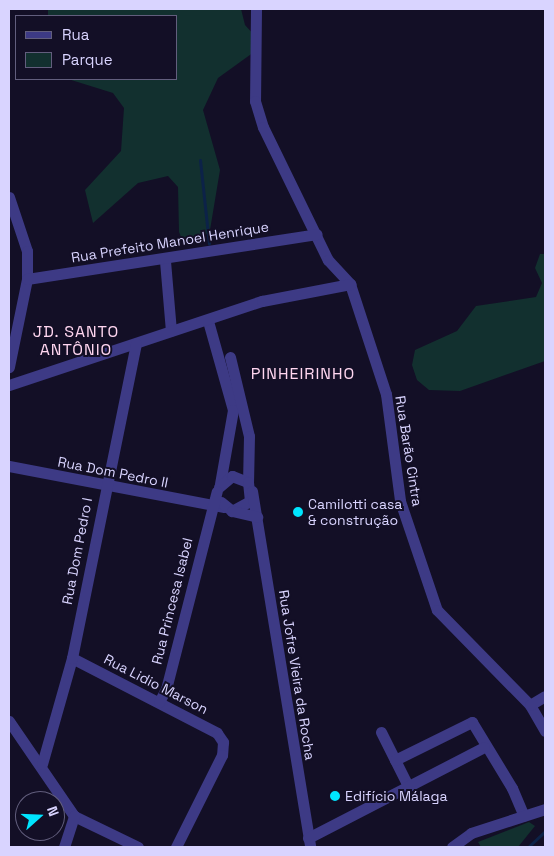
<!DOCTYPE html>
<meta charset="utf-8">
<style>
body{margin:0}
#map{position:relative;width:554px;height:856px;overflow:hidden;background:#130f26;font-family:"Space Grotesk",sans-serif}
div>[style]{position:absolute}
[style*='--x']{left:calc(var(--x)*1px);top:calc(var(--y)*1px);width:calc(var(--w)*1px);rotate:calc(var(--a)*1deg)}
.green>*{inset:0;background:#12302f}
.stream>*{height:3px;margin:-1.5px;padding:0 1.5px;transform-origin:1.5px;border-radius:1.5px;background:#0c2248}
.minor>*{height:11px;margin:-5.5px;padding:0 5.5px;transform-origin:5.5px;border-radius:5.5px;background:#3d3a85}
.dots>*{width:14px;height:14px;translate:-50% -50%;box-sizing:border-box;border:2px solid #130f26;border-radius:50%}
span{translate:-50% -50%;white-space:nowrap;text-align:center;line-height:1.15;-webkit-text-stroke:4px #130f26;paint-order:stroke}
.street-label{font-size:14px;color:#d9d4ff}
.poi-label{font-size:14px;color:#d9d4ff}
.left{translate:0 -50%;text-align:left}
.quarter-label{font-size:16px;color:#ffd6f0;letter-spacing:1px}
.frame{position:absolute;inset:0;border:10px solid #d9d4ff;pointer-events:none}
.legend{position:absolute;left:15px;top:15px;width:162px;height:65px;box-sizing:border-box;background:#130f26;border:1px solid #625e7d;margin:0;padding:6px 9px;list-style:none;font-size:15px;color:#d9d4ff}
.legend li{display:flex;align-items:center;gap:10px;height:25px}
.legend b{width:25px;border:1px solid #625e7d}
.north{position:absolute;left:15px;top:791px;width:50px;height:50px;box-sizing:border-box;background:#130f26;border:1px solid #625e7d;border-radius:50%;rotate:70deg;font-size:14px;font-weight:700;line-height:20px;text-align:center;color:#d9d4ff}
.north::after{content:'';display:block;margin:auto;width:18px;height:22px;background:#00e5ff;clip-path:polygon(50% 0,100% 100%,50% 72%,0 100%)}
</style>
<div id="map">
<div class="green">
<i style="clip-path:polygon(48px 9px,241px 9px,245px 25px,256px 37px,254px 52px,218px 78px,203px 110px,220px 170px,210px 230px,199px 242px,185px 246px,179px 232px,178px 187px,168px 176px,138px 183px,93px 223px,85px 190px,121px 151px,124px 108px,113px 93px,68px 79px,176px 79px,176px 16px,48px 16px)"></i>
<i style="clip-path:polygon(540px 254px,545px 254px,545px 361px,460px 391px,429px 390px,417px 380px,412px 365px,415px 350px,457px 331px,476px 306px,536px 297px,542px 283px,535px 268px)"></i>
<i style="clip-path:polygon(529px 822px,535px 826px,518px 847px,481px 847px,478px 842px)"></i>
</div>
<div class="stream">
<i style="--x:200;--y:160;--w:84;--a:83.9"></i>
<i style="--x:528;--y:847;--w:23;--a:-43"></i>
</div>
<div class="minor">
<i style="--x:256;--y:9;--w:92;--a:90.6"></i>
<i style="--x:255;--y:101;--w:27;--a:73"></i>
<i style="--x:263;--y:127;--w:148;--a:64"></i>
<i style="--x:328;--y:260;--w:33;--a:47"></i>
<i style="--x:350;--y:284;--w:116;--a:71.9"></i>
<i style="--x:386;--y:394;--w:108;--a:82.5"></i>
<i style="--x:400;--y:501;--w:115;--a:71.3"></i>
<i style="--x:437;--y:610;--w:133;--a:45.6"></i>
<i style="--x:530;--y:705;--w:30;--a:60"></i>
<i style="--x:9;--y:197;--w:57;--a:71.6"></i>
<i style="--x:27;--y:251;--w:28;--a:90"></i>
<i style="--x:27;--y:279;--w:90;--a:101.6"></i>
<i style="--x:165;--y:261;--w:70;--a:85.1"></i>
<i style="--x:27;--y:279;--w:293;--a:-8.8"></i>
<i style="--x:208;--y:321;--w:92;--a:74.3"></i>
<i style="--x:233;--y:410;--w:75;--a:100"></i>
<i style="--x:230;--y:357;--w:81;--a:76.5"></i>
<i style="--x:249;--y:436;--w:46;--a:91.2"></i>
<i style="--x:9;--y:385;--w:267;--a:-18.4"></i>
<i style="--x:262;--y:301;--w:90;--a:-10.9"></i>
<i style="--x:9;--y:466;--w:219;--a:10.8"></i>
<i style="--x:219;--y:487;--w:17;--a:-40"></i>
<i style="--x:232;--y:476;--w:17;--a:21"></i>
<i style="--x:248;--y:482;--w:19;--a:84"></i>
<i style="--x:250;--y:501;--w:21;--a:151"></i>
<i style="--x:252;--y:491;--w:361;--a:80.7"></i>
<i style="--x:221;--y:502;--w:14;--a:39"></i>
<i style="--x:232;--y:511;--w:26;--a:13"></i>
<i style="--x:72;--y:658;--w:163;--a:27.3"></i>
<i style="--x:217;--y:733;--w:11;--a:56"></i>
<i style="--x:223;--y:742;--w:13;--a:94"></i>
<i style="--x:222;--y:755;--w:103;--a:116.6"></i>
<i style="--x:159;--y:702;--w:15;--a:-62"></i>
<i style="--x:166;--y:689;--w:204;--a:-75.6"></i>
<i style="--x:530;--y:705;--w:17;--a:-31"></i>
<i style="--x:9;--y:721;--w:115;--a:55.6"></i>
<i style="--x:74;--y:816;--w:71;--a:25.8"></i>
<i style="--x:381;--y:732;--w:60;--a:63.4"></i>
<i style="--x:395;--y:760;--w:86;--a:-26.3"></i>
<i style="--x:472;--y:722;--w:77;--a:58.8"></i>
<i style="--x:512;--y:788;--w:30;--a:67"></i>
<i style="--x:42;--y:764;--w:110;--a:-74.2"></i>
<i style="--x:72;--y:658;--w:321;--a:-78.5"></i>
<i style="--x:308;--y:838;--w:198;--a:-27.3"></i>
<i style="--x:64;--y:847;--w:33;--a:-72"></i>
<i style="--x:452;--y:847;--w:24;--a:-36"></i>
<i style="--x:471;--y:833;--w:78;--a:-18"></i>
</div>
<div class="dots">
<i style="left:298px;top:512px;background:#00e5ff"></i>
<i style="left:335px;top:796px;background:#00e5ff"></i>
</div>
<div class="street-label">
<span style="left:170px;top:242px;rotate:-9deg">Rua Prefeito Manoel Henrique</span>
<span style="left:409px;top:451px;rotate:81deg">Rua Barão Cintra</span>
<span style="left:113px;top:472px;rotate:11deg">Rua Dom Pedro II</span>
<span style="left:77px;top:551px;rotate:-79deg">Rua Dom Pedro I</span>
<span style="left:172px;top:601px;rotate:-76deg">Rua Princesa Isabel</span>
<span style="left:297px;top:675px;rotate:81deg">Rua Jofre Vieira da Rocha</span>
<span style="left:156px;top:684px;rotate:27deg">Rua Lidio Marson</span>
</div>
<div class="poi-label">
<span class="left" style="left:308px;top:512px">Camilotti casa<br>&amp; construção</span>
<span class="left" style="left:345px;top:796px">Edifício Málaga</span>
</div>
<div class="quarter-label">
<span style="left:76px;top:341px">JD. SANTO<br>ANTÔNIO</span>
<span style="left:303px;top:374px">PINHEIRINHO</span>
</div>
<div class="frame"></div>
<ul class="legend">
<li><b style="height:6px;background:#3d3a85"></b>Rua</li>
<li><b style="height:14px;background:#12302f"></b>Parque</li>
</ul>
<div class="north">N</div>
</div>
